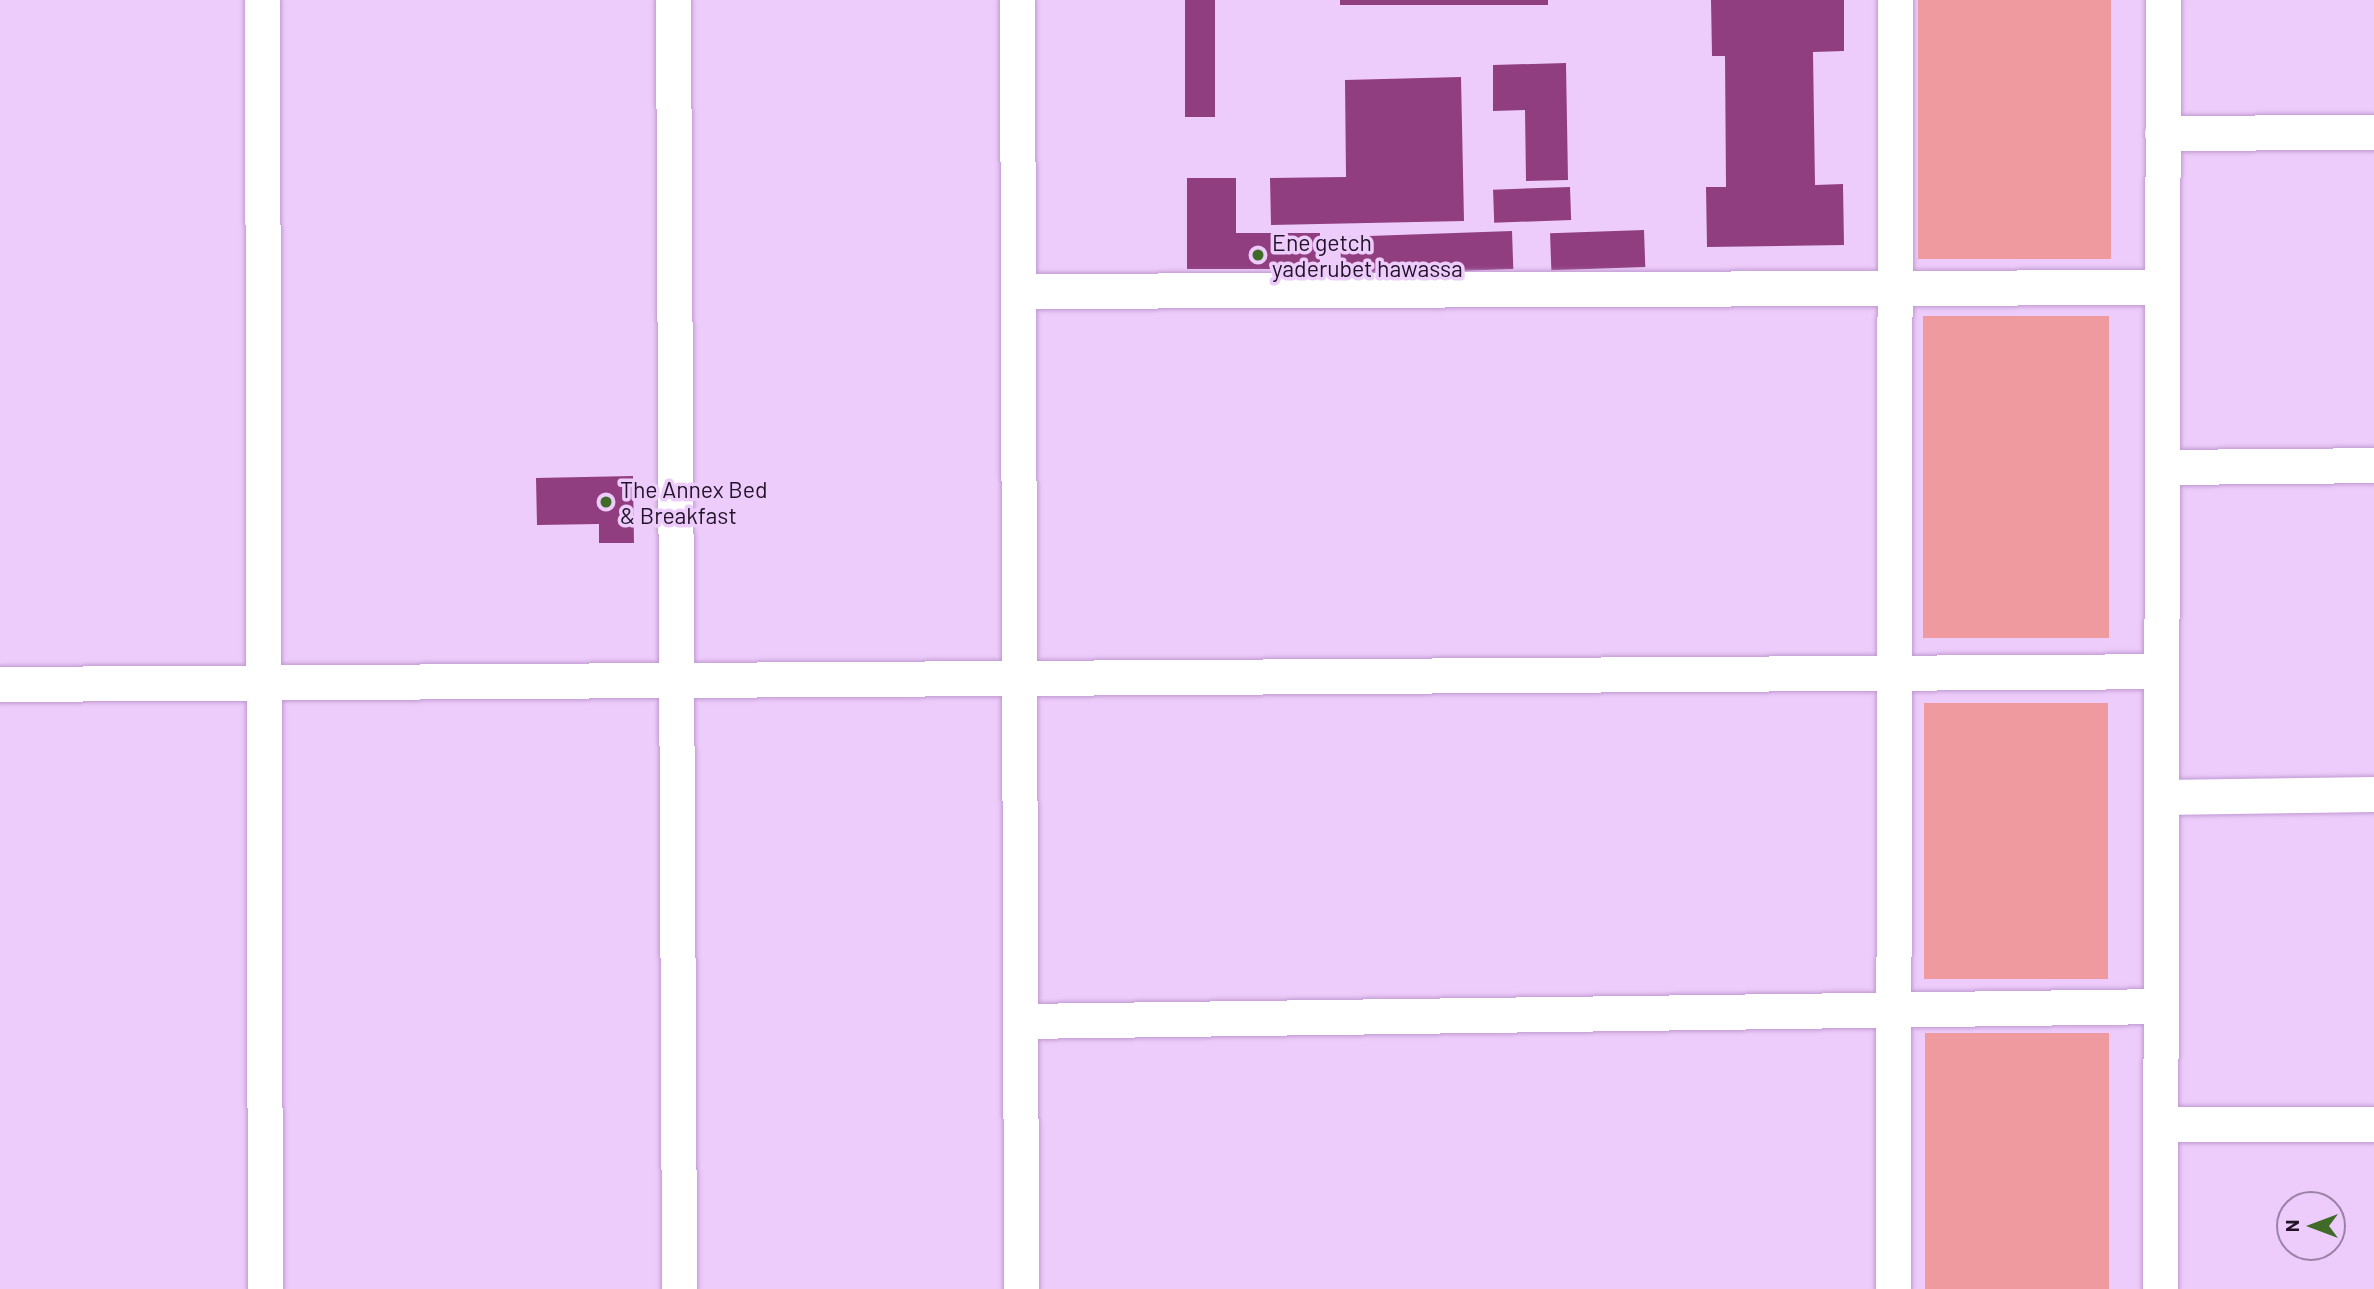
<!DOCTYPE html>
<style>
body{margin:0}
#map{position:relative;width:2374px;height:1289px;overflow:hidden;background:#edccfb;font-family:Barlow,sans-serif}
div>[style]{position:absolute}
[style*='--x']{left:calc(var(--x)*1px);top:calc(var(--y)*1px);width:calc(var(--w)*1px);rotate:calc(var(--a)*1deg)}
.green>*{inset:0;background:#ef9a9f;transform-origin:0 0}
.building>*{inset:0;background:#913e80;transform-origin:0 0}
.roads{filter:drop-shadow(0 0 2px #c099d1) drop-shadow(0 0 2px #c099d1)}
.minor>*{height:35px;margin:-17.5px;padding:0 17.5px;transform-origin:17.5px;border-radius:17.5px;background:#fff}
.dots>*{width:19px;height:19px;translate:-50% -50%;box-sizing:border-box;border:4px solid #edccfb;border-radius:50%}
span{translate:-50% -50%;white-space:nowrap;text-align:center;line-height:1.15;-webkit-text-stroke:7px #edccfb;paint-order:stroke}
.poi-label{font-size:23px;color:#221328}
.left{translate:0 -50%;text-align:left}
.north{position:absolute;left:2276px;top:1191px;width:70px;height:70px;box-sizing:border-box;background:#edccfb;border:2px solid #9c82a7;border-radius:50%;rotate:270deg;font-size:19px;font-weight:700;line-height:28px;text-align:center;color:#221328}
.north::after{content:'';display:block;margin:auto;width:24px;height:32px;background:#3f6a27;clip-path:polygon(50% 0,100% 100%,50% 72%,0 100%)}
</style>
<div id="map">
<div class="green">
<i style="left:1918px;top:0;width:193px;height:259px"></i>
<i style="left:1923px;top:316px;width:186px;height:322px"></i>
<i style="left:1924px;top:703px;width:184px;height:276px"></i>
<i style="left:2109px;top:1033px;width:256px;height:184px;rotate:90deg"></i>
</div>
<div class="building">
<i style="left:1185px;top:0;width:30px;height:117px"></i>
<i style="left:1340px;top:0;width:208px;height:5px"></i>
<i style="clip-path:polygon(1711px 0,1844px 0,1844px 51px,1813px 52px,1815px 185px,1843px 184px,1844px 245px,1707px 247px,1706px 187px,1726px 187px,1725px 56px,1712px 56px)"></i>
<i style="clip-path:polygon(1566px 63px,1568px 180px,1526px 181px,1525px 110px,1493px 111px,1493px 65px)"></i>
<i style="clip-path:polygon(1461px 77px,1464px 221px,1271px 225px,1270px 178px,1346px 177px,1345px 80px)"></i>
<i style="clip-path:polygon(1187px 178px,1236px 178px,1236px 233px,1320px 233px,1320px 269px,1187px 269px)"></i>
<i style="left:1570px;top:187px;width:33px;height:77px;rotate:88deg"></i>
<i style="left:1644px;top:230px;width:37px;height:94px;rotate:88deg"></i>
<i style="left:1512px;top:231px;width:38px;height:172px;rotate:88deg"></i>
<i style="clip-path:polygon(633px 476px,634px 543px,599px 543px,599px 524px,537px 525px,536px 478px)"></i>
</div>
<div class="roads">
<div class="minor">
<i style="--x:262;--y:0;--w:1289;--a:89.87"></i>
<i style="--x:673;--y:0;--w:1289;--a:89.73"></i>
<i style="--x:1017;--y:0;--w:1289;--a:89.82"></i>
<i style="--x:2162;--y:133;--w:212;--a:-0.3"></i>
<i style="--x:1018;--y:291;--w:1144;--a:-0.2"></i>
<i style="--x:2162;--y:467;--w:212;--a:-0.5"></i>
<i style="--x:0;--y:684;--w:2161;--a:-0.34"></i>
<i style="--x:2161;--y:797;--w:213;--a:-0.8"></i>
<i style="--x:1020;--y:1021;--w:1141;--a:-0.75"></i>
<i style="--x:2160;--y:1124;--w:214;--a:0"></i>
<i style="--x:1893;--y:1289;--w:1289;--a:-89.91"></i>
<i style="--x:2160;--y:1289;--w:1289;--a:-89.87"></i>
</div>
</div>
<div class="dots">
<i style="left:1258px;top:255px;background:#3f6a27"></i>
<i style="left:606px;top:502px;background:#3f6a27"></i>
</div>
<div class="poi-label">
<span class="left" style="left:1272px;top:255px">Ene getch<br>yaderubet hawassa</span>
<span class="left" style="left:620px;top:502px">The Annex Bed<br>&amp; Breakfast</span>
</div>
<div class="north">N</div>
</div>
